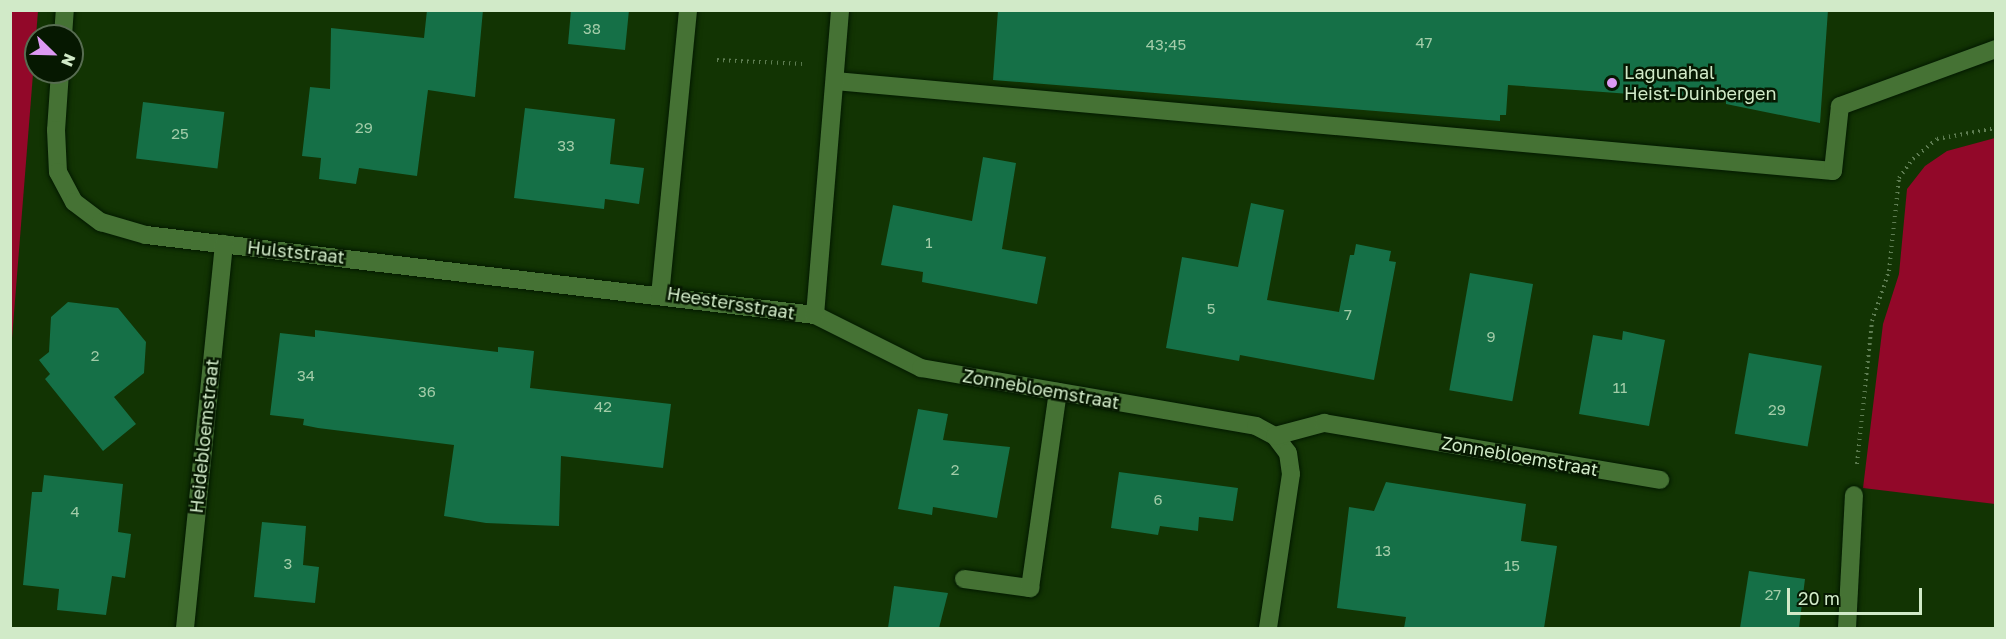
<!DOCTYPE html>
<style>
body{margin:0}
#map{position:relative;width:2006px;height:639px;overflow:hidden;background:#123403;font-family:"Golos Text",sans-serif}
div>[style]{position:absolute}
[style*='--x']{left:calc(var(--x)*1px);top:calc(var(--y)*1px);width:calc(var(--w)*1px);rotate:calc(var(--a)*1deg)}
.green>*{inset:0;background:#920829}
.building>*{inset:0;background:#157047;transform-origin:0 0}
.path>*{height:4px;margin-top:-2px;transform-origin:0;background:repeating-linear-gradient(90deg,#5e7d52 0 1.5px,transparent 0 6px)}
.roads{filter:drop-shadow(0 0 2px #031900) drop-shadow(0 0 2px #031900)}
.minor>*{height:18px;margin:-9px;padding:0 9px;transform-origin:9px;border-radius:9px;background:#457234}
.dots>*{width:16px;height:16px;translate:-50% -50%;box-sizing:border-box;border:3px solid #061801;border-radius:50%}
span{translate:-50% -50%;white-space:nowrap;text-align:center;line-height:1.15;-webkit-text-stroke:5px #061801;paint-order:stroke}
.number-label{font-size:15px;color:#a2cca8}
.number-label span{-webkit-text-stroke-width:0}
.poi-label{font-size:18px;color:#d1eac8}
.left{translate:0 -50%;text-align:left}
.street-label{font-size:18px;color:#d1eac8}
.frame{position:absolute;inset:0;border:12px solid #d1eac8;pointer-events:none}
.north{position:absolute;left:24px;top:24px;width:60px;height:60px;box-sizing:border-box;background:#061801;border:2px solid #576c51;border-radius:50%;rotate:113deg;font-size:16px;font-weight:700;line-height:24px;text-align:center;color:#d1eac8}
.north::after{content:'';display:block;margin:auto;width:21px;height:27px;background:#dd99f3;clip-path:polygon(50% 0,100% 100%,50% 72%,0 100%)}
.scale{position:absolute;left:1787px;top:588px;width:135px;height:27px;box-sizing:border-box;border:3px solid #d1eac8;border-top:0;padding-left:8px;font-size:18px;line-height:21px;white-space:nowrap;color:#d1eac8;-webkit-text-stroke:4px #061801;paint-order:stroke}
</style>
<div id="map">
<div class="green">
<i style="clip-path:polygon(11px 10px,38px 11px,11px 351px,10px 11px)"></i>
<i style="clip-path:polygon(1995px 138px,1995px 504px,1863px 488px,1883px 324px,1899px 274px,1907px 189px,1925px 166px,1947px 151px)"></i>
</div>
<div class="building">
<i style="clip-path:polygon(427px 10px,483px 10px,475px 97px,428px 90px,417px 176px,359px 168px,356px 184px,319px 179px,321px 158px,302px 156px,310px 87px,330px 89px,331px 28px,424px 38px)"></i>
<i style="clip-path:polygon(571px 10px,629px 10px,625px 50px,568px 44px)"></i>
<i style="clip-path:polygon(998px 10px,1828px 10px,1820px 123px,1726px 104px,1726px 101px,1508px 85px,1506px 115px,1500px 115px,1500px 121px,993px 80px)"></i>
<i style="left:143px;top:102px;width:82px;height:57px;rotate:7deg"></i>
<i style="clip-path:polygon(525px 108px,615px 119px,610px 164px,644px 168px,639px 204px,605px 199px,604px 209px,514px 198px)"></i>
<i style="clip-path:polygon(983px 157px,1016px 163px,1002px 249px,1046px 257px,1037px 304px,922px 282px,923px 272px,881px 265px,893px 205px,972px 221px)"></i>
<i style="clip-path:polygon(1251px 203px,1284px 210px,1267px 300px,1339px 312px,1350px 255px,1354px 255px,1356px 244px,1391px 251px,1389px 261px,1396px 262px,1374px 380px,1240px 355px,1239px 361px,1166px 348px,1182px 257px,1238px 267px)"></i>
<i style="left:1470px;top:273px;width:64px;height:119px;rotate:10deg"></i>
<i style="clip-path:polygon(68px 302px,118px 308px,146px 342px,144px 373px,114px 397px,136px 424px,103px 451px,45px 379px,50px 374px,39px 360px,49px 352px,51px 317px)"></i>
<i style="clip-path:polygon(315px 330px,498px 352px,498px 347px,534px 351px,530px 388px,671px 404px,663px 468px,561px 456px,559px 526px,486px 523px,444px 516px,454px 445px,318px 428px,303px 425px,304px 419px,270px 415px,280px 333px,315px 337px)"></i>
<i style="clip-path:polygon(1623px 331px,1665px 340px,1649px 426px,1579px 414px,1593px 335px,1622px 340px)"></i>
<i style="left:1749px;top:353px;width:74px;height:82px;rotate:10deg"></i>
<i style="clip-path:polygon(918px 409px,948px 414px,943px 440px,1010px 447px,997px 518px,933px 507px,932px 515px,898px 509px)"></i>
<i style="clip-path:polygon(1119px 472px,1238px 488px,1233px 521px,1199px 517px,1198px 531px,1160px 526px,1158px 535px,1111px 528px)"></i>
<i style="clip-path:polygon(44px 475px,123px 484px,118px 532px,131px 534px,125px 578px,112px 576px,106px 615px,57px 610px,59px 589px,23px 585px,32px 492px,42px 492px)"></i>
<i style="clip-path:polygon(1386px 482px,1526px 504px,1521px 541px,1557px 546px,1544px 628px,1404px 628px,1406px 617px,1337px 608px,1349px 507px,1374px 511px)"></i>
<i style="clip-path:polygon(262px 522px,306px 526px,303px 565px,319px 567px,315px 603px,254px 597px)"></i>
<i style="clip-path:polygon(1749px 571px,1805px 579px,1799px 628px,1740px 628px)"></i>
<i style="clip-path:polygon(894px 586px,948px 593px,939px 628px,888px 628px)"></i>
</div>
<div class="path">
<i style="--x:717;--y:60;--w:85;--a:2.7"></i>
<i style="--x:1857;--y:464;--w:144;--a:-84"></i>
<i style="--x:1872;--y:321;--w:53;--a:-71.2"></i>
<i style="--x:1889;--y:271;--w:94;--a:-83.9"></i>
<i style="--x:1899;--y:178;--w:24;--a:-54"></i>
<i style="--x:1913;--y:159;--w:31;--a:-40"></i>
<i style="--x:1937;--y:139;--w:60;--a:-10.6"></i>
</div>
<div class="roads">
<div class="minor">
<i style="--x:63;--y:36;--w:26;--a:-86"></i>
<i style="--x:60;--y:72;--w:58;--a:93.9"></i>
<i style="--x:56;--y:130;--w:42;--a:87.3"></i>
<i style="--x:58;--y:172;--w:34;--a:62"></i>
<i style="--x:74;--y:202;--w:34;--a:37"></i>
<i style="--x:101;--y:222;--w:47;--a:16.1"></i>
<i style="--x:146;--y:235;--w:674;--a:6.82"></i>
<i style="--x:815;--y:315;--w:119;--a:26.6"></i>
<i style="--x:921;--y:368;--w:340;--a:9.8"></i>
<i style="--x:1256;--y:426;--w:21;--a:28"></i>
<i style="--x:1275;--y:436;--w:21;--a:53"></i>
<i style="--x:1288;--y:453;--w:21;--a:82"></i>
<i style="--x:1291;--y:474;--w:156;--a:98.5"></i>
<i style="--x:835;--y:81;--w:1002;--a:5.15"></i>
<i style="--x:1833;--y:171;--w:65;--a:-83.9"></i>
<i style="--x:1840;--y:106;--w:166;--a:-20.1"></i>
<i style="--x:660;--y:296;--w:287;--a:-84.4"></i>
<i style="--x:815;--y:315;--w:306;--a:-85.3"></i>
<i style="--x:1275;--y:436;--w:51;--a:-14.9"></i>
<i style="--x:1324;--y:423;--w:341;--a:9.6"></i>
<i style="--x:964;--y:579;--w:67;--a:7.8"></i>
<i style="--x:1030;--y:588;--w:198;--a:-81.9"></i>
<i style="--x:185;--y:628;--w:386;--a:-84.2"></i>
<i style="--x:1847;--y:628;--w:133;--a:-87"></i>
</div>
</div>
<div class="dots">
<i style="left:1612px;top:83px;background:#dd99f3"></i>
</div>
<div class="number-label">
<span style="left:592px;top:29px">38</span>
<span style="left:1424px;top:43px">47</span>
<span style="left:1166px;top:45px">43;45</span>
<span style="left:364px;top:128px">29</span>
<span style="left:180px;top:134px">25</span>
<span style="left:566px;top:146px">33</span>
<span style="left:929px;top:243px">1</span>
<span style="left:1211px;top:309px">5</span>
<span style="left:1348px;top:315px">7</span>
<span style="left:1491px;top:337px">9</span>
<span style="left:95px;top:356px">2</span>
<span style="left:306px;top:376px">34</span>
<span style="left:1620px;top:388px">11</span>
<span style="left:427px;top:392px">36</span>
<span style="left:603px;top:407px">42</span>
<span style="left:1777px;top:410px">29</span>
<span style="left:955px;top:470px">2</span>
<span style="left:1158px;top:500px">6</span>
<span style="left:75px;top:512px">4</span>
<span style="left:1383px;top:551px">13</span>
<span style="left:288px;top:564px">3</span>
<span style="left:1512px;top:566px">15</span>
<span style="left:1773px;top:595px">27</span>
</div>
<div class="poi-label">
<span class="left" style="left:1624px;top:83px">Lagunahal<br>Heist-Duinbergen</span>
</div>
<div class="street-label">
<span style="left:296px;top:252px;rotate:6deg">Hulststraat</span>
<span style="left:731px;top:303px;rotate:9deg">Heestersstraat</span>
<span style="left:1041px;top:389px;rotate:10deg">Zonnebloemstraat</span>
<span style="left:204px;top:436px;rotate:-84deg">Heidebloemstraat</span>
<span style="left:1520px;top:456px;rotate:10deg">Zonnebloemstraat</span>
</div>
<div class="frame"></div>
<div class="north">N</div>
<div class="scale">20 m</div>
</div>
